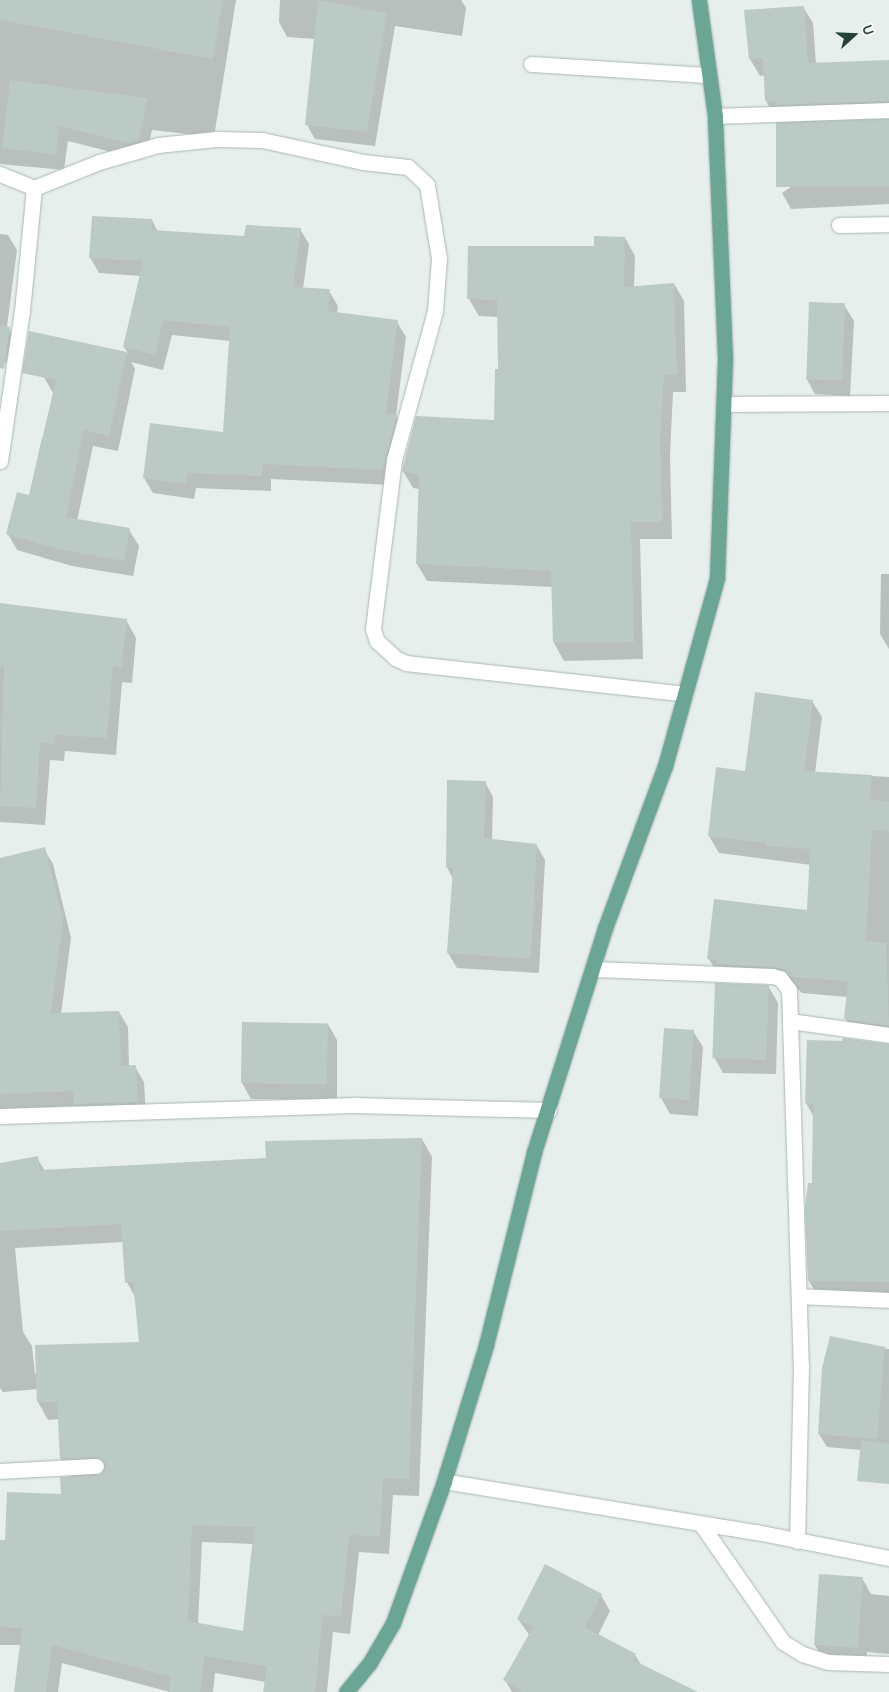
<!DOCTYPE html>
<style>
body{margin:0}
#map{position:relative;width:889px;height:1692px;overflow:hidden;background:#e6efeb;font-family:Quicksand,sans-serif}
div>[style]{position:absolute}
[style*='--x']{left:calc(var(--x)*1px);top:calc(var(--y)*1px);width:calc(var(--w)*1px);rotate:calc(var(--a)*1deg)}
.shadow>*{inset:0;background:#0003}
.building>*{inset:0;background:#bbcac4;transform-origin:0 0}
.roads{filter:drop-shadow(0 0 1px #a8b8b2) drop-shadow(0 0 1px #a8b8b2)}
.minor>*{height:15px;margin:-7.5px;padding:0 7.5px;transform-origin:7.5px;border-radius:7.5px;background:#fff}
.primary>*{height:15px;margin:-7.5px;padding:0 7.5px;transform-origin:7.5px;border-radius:7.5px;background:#6aa596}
span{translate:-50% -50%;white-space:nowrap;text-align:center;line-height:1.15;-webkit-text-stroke:5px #f7fbf9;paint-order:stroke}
.north{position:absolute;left:829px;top:10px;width:50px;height:50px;-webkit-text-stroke:4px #f7fbf9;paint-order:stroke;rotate:70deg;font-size:14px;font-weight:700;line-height:20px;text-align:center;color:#24423a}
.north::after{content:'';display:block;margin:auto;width:18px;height:22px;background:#24423a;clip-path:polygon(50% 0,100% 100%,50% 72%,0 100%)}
</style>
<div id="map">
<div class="shadow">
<i style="clip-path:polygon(0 0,236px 0,214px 137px,152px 130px,146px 156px,139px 159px,68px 141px,64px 170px,0 164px)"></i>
<i style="clip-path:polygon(280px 0,461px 0,466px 8px,462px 36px,395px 26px,375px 146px,315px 139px,307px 125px,316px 39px,287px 37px,279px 22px)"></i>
<i style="clip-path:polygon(803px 7px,813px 23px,816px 64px,889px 61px,889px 117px,776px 118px,766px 101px,765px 75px,760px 76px,750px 59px,746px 12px)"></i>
<i style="clip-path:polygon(889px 121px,889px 204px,791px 209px,782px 193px)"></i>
<i style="clip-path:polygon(152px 220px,158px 232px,245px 237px,300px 229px,309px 244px,303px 289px,329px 291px,338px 306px,337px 313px,397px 322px,406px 337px,396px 416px,405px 431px,392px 485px,271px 479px,271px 491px,196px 488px,194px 499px,153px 493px,144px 478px,224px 434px,231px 341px,172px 335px,163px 370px,131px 362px,135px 369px,118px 451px,93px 446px,77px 521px,129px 530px,139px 546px,133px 576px,72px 566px,17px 550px,8px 534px,29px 497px,42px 438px,45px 439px,53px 393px,44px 377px,53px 337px,128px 353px,124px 347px,141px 276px,99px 273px,90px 257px)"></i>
<i style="clip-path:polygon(0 234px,8px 235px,17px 250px,7px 326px,12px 334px,6px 363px,0 361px)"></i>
<i style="clip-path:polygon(625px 238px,635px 256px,634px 287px,674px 284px,684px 301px,686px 392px,673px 392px,670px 455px,672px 539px,640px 539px,643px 659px,564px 661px,554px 643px,553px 587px,427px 581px,417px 564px,420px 489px,413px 488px,403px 471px,495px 421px,500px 370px,499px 317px,479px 316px,469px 299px)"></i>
<i style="clip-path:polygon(844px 305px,854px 321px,850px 396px,815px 394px,806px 378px)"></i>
<i style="clip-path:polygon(881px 574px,889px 574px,889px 649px,880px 634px)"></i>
<i style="clip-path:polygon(0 604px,126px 620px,136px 638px,132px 683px,122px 682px,116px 755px,65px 751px,64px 761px,50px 760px,45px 825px,0 822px)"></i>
<i style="clip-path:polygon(812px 701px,822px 717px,815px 773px,889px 777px,889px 1040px,855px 1036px,846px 1019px,848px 997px,802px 993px,794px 986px,718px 975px,709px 959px,808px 911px,811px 865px,719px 853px,709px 836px,746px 772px)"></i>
<i style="clip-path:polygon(485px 782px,493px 797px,492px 840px,537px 846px,545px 860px,539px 973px,457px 968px,448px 953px,453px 879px,447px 867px)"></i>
<i style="clip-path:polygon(44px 849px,53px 864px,71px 938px,61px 1014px,119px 1012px,128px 1027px,129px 1067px,135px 1067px,144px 1082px,146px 1118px,84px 1119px,76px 1106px,0 1109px,0 859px)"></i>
<i style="clip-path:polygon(768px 986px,778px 1003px,776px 1074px,723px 1073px,714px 1057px)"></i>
<i style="clip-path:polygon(328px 1024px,337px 1040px,337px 1100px,251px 1099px,242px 1083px)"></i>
<i style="clip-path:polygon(693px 1031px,703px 1047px,698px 1116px,670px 1114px,661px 1098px)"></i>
<i style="clip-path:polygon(889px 1066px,889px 1297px,818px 1296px,809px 1281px,814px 1117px,806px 1103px)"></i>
<i style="clip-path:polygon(evenodd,422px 1139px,432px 1157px,419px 1496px,393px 1495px,389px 1554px,359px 1552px,350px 1634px,333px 1632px,327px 1692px,265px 1692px,266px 1682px,215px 1673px,213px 1692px,170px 1692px,62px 1663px,58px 1692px,15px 1692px,21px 1645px,0 1645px,0 1541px,6px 1541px,63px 1496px,72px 1478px,61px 1458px,59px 1419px,48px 1420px,38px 1402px,38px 1389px,3px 1392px,0 1388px,0 1164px,37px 1158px,45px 1171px,267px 1159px,422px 1139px,123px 1242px,127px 1282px,136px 1299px,140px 1343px,35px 1374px,32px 1346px,23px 1332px,15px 1248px,123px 1242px,422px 1139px,202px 1542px,253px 1544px,244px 1633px,198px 1624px,202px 1542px)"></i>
<i style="clip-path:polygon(867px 1347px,889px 1349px,889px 1468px,861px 1450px,827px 1447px,819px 1434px,824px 1368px)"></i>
<i style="clip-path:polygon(545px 1566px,601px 1595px,610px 1611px,598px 1635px,635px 1655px,642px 1666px,673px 1692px,512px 1692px,505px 1680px,530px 1636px,518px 1619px)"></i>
<i style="clip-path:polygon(862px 1578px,871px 1594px,889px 1596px,889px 1654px,867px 1652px,866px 1663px,823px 1659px,815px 1645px)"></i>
</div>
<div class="building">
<i style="clip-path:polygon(0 0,223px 0,213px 59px,0 20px)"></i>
<i style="clip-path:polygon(318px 0,387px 13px,367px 132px,305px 125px)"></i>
<i style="clip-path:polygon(804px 6px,808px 63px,889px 60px,889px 101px,775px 105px,775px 101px,765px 101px,763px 58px,749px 59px,744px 10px)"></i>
<i style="clip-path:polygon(10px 80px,148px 98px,138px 141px,129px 143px,59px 126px,56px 155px,2px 148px)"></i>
<i style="left:889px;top:119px;width:68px;height:113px;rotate:90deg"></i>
<i style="clip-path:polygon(92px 216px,152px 219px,152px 230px,244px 236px,246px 225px,301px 228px,293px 287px,330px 289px,328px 311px,398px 320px,386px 414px,397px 415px,383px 470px,263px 464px,262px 476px,188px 473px,186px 484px,143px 478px,150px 423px,223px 432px,230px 327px,163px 320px,155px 355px,123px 347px,143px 261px,89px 258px)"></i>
<i style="clip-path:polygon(594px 236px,625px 237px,624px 287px,674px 283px,677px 375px,664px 375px,660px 437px,662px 522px,631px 522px,634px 642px,553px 643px,551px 571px,416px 564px,419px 475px,402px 471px,416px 416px,494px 420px,495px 369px,498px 369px,497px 300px,467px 299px,468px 246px,594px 246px)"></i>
<i style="left:809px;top:302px;width:36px;height:77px;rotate:2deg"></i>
<i style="clip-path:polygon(0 325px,10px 327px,4px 369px,0 368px)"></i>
<i style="clip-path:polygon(29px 331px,127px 352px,109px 436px,84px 430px,66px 517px,130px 528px,124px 561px,62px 550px,6px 534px,17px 492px,29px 495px,56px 380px,22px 373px)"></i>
<i style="clip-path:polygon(0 603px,127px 619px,122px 667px,113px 666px,107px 738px,56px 735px,55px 744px,40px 743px,36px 808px,0 806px,4px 666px,0 665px)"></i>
<i style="clip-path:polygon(755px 692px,813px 700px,804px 771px,872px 775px,870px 799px,889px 802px,889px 832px,872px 830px,866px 941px,886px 943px,889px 1026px,844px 1019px,848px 981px,791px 977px,783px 969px,774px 967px,716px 964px,716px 960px,707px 959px,714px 899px,807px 910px,810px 849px,766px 846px,766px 843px,708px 836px,716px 767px,745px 771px)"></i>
<i style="clip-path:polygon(447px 780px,486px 781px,484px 838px,537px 844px,531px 959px,447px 953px,453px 868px,446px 868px)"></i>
<i style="clip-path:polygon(45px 847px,63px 921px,51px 1013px,119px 1011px,121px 1066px,136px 1065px,138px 1102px,74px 1104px,73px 1091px,0 1094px,0 858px)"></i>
<i style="left:715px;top:983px;width:54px;height:75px;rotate:2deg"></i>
<i style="left:242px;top:1022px;width:86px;height:61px;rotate:1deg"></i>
<i style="left:664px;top:1028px;width:30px;height:70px;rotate:4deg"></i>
<i style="clip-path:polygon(843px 1038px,889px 1044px,889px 1282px,808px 1281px,805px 1207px,808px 1183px,812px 1183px,813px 1104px,805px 1103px,807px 1040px,842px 1041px)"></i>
<i style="clip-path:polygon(evenodd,422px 1138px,409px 1479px,383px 1478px,380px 1537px,349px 1535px,341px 1617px,323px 1615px,315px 1692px,263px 1692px,267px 1666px,205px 1656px,200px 1692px,169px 1692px,171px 1677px,52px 1645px,46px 1692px,14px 1692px,22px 1628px,0 1627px,0 1540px,5px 1540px,7px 1492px,61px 1494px,60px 1477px,97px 1475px,105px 1466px,104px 1461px,96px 1457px,60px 1459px,57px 1402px,37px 1402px,35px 1345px,139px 1342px,133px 1282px,125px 1283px,121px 1224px,0 1231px,0 1163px,38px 1156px,40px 1170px,266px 1158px,265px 1141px,422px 1138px,192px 1525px,254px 1527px,243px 1631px,188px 1621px,192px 1525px)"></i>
<i style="clip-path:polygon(830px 1336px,885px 1347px,877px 1439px,818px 1434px,822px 1368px)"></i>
<i style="clip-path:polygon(861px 1440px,889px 1444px,889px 1484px,857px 1481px)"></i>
<i style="clip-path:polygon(545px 1564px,602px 1594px,585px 1627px,636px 1654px,633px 1660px,698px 1692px,523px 1692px,503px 1680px,533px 1627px,517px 1619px)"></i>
<i style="left:819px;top:1574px;width:44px;height:71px;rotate:4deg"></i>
</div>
<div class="roads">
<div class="minor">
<i style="--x:531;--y:64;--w:176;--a:3.6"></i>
<i style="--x:715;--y:116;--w:174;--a:-2"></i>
<i style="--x:0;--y:174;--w:37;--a:22"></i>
<i style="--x:34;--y:188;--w:70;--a:-21.8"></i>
<i style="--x:99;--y:162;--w:61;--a:-16.1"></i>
<i style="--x:158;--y:145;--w:58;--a:-5.9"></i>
<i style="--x:216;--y:139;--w:46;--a:1.2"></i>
<i style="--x:262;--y:140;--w:103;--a:12.3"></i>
<i style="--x:363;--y:162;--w:45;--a:6.3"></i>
<i style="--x:408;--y:167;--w:26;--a:43"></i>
<i style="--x:427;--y:185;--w:74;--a:80.7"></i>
<i style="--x:439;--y:258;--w:53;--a:94.3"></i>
<i style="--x:435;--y:311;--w:155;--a:105.4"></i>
<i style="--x:394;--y:460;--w:170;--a:97.1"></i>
<i style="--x:373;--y:629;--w:13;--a:72"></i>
<i style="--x:377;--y:641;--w:25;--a:43"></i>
<i style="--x:395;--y:658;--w:12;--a:24"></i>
<i style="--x:406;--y:663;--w:281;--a:6.3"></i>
<i style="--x:839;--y:225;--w:50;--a:-1.1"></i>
<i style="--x:725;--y:404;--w:164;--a:-0.3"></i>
<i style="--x:0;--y:461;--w:152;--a:-81.7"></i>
<i style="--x:22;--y:311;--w:124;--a:-84.4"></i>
<i style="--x:595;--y:969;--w:177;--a:2.3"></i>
<i style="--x:772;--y:976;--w:8;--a:14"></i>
<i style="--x:780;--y:978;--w:15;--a:53"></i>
<i style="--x:789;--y:990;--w:31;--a:88"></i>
<i style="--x:790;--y:1021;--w:100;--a:8"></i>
<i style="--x:790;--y:1021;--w:345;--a:88.2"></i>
<i style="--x:801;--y:1366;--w:175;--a:91.3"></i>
<i style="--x:0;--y:1116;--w:354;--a:-1.8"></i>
<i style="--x:354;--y:1105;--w:195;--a:1.5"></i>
<i style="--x:799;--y:1296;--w:90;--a:2.5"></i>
<i style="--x:0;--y:1471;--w:96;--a:-3"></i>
<i style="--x:444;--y:1481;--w:316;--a:9.3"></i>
<i style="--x:756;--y:1532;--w:136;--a:11.1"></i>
<i style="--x:701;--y:1524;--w:144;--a:55.2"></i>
<i style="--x:783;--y:1642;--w:22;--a:32"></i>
<i style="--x:802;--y:1654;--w:27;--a:17"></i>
<i style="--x:828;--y:1662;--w:61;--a:1.9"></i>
</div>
<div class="primary">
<i style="--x:346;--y:1692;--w:36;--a:-51"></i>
<i style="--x:369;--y:1664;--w:48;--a:-59.7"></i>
<i style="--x:393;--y:1623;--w:151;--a:-70.2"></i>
<i style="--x:444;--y:1481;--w:142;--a:-72.8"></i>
<i style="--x:486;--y:1345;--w:199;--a:-76"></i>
<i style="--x:534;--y:1152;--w:235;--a:-72.4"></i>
<i style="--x:605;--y:928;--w:173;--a:-69.7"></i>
<i style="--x:665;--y:766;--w:195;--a:-74.5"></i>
<i style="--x:717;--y:578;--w:220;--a:-87.9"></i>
<i style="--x:725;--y:358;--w:242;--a:-92.4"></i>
<i style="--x:715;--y:116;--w:117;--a:-97.9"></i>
</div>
</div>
<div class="north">U</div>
</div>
